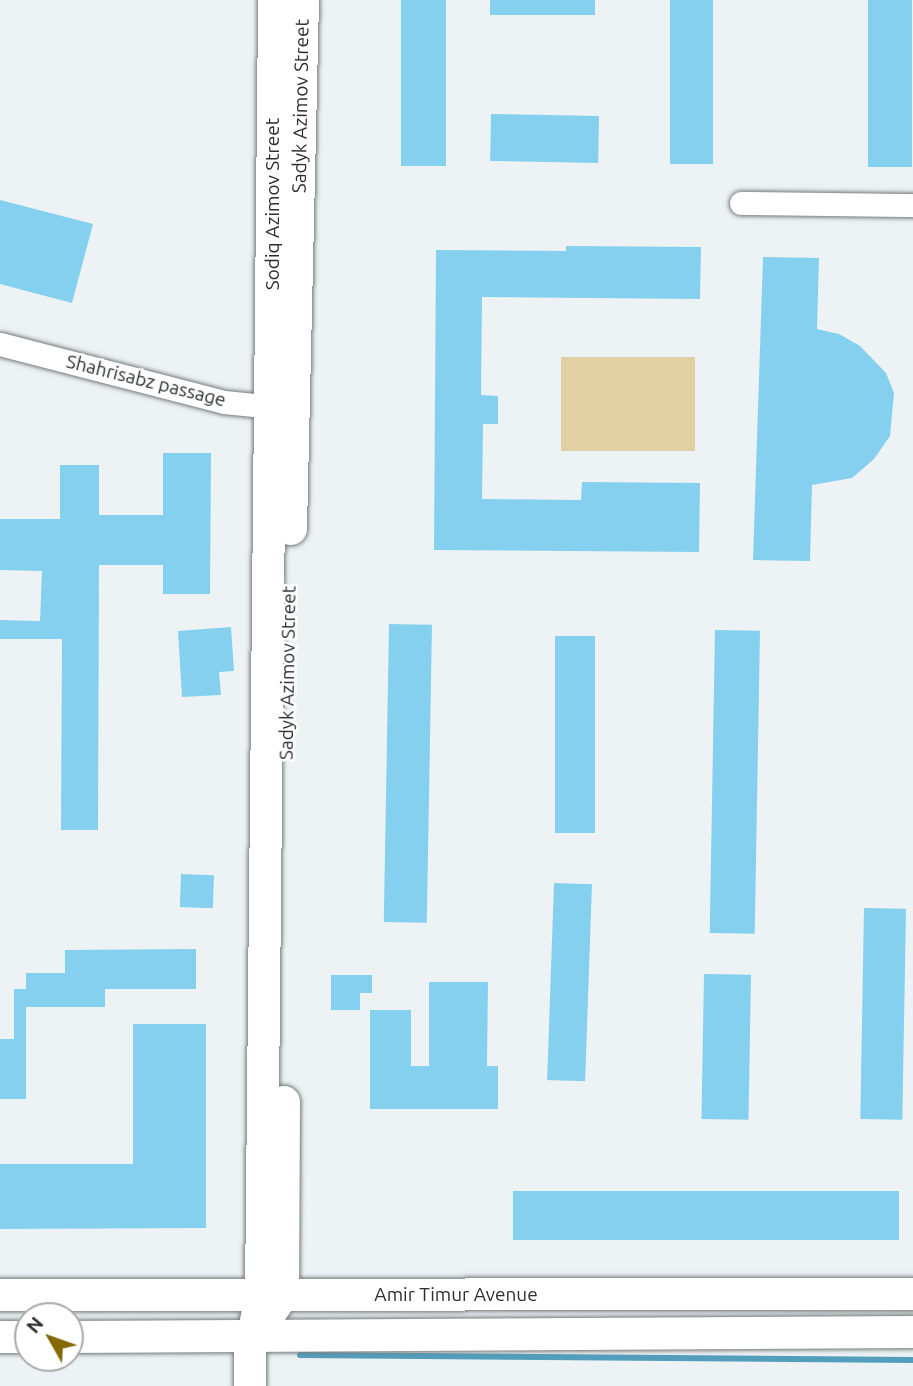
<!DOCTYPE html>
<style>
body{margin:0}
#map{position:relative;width:913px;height:1386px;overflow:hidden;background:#edf3f5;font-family:Ubuntu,sans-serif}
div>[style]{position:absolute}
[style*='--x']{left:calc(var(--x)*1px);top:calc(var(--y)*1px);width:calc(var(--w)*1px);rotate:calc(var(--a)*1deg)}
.green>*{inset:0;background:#e1d0a4;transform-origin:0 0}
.stream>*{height:6px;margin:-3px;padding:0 3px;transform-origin:3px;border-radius:3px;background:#539ebc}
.building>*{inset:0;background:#85d0ee;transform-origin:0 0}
.roads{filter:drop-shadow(0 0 2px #767b7d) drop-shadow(0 0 2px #767b7d)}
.street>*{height:23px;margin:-11.5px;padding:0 11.5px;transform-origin:11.5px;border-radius:11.5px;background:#fff}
.secondary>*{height:32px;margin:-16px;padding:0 16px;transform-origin:16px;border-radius:16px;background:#fff}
span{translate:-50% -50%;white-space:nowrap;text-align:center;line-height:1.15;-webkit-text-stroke:5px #fff;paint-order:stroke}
.street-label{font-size:19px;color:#2c2e2f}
.north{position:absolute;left:14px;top:1302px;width:70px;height:70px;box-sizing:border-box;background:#fff;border:2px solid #ababac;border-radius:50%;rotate:310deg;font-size:19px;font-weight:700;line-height:28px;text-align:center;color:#2c2e2f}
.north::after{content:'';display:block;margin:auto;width:24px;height:32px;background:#856803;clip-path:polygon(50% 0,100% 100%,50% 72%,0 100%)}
</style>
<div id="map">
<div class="green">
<i style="left:561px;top:357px;width:134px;height:94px"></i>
</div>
<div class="stream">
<i style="--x:300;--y:1355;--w:613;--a:0.47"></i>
</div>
<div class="building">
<i style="left:401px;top:0;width:45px;height:166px"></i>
<i style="left:490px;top:0;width:105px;height:15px"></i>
<i style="left:670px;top:0;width:43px;height:164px"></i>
<i style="left:868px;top:0;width:44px;height:167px"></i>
<i style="left:491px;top:114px;width:108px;height:47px;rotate:1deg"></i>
<i style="clip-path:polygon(0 200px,93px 224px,72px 303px,0 284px)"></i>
<i style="clip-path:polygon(566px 246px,701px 247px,700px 299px,482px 297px,481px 395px,498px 396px,498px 424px,483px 424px,482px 499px,581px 500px,582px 482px,700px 483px,699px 552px,434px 550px,436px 250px,566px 251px)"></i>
<i style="clip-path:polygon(763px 257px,819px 258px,817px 329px,839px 334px,860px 346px,886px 373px,894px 393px,890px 436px,874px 459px,852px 478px,812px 485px,810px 561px,753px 560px)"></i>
<i style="clip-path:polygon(163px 453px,211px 453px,210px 594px,163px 594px,163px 565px,99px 565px,98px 830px,61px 830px,62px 639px,0 639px,0 620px,40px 621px,42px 571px,0 570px,0 519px,60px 519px,60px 465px,99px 465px,99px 515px,163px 515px)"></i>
<i style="left:389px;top:624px;width:43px;height:298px;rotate:1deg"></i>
<i style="clip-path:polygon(231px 627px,234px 671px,219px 672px,221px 695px,182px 697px,178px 631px)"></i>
<i style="left:715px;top:630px;width:45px;height:303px;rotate:1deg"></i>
<i style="left:555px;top:636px;width:40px;height:197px"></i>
<i style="left:181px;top:874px;width:33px;height:33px;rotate:2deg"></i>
<i style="left:554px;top:883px;width:38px;height:197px;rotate:2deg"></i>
<i style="left:864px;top:908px;width:42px;height:211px;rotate:1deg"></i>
<i style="clip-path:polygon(196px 949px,196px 989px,105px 989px,105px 1007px,26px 1007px,26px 1099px,0 1099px,0 1039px,14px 1039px,14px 989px,26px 989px,26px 973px,65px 973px,65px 950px)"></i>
<i style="left:704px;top:974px;width:47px;height:145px;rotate:1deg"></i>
<i style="clip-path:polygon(331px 975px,372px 975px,372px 993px,360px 993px,360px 1010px,331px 1010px)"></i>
<i style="clip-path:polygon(429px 982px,488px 982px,487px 1066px,498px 1066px,498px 1109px,370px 1109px,370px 1010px,411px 1010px,411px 1066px,429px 1066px)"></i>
<i style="clip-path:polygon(133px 1024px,206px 1024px,206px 1228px,0 1229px,0 1164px,133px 1164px)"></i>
<i style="left:899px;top:1191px;width:49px;height:386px;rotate:90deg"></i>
</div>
<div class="roads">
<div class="street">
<i style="--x:741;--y:203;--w:172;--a:0.7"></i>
<i style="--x:0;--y:344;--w:231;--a:14.5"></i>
<i style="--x:224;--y:402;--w:60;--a:5.7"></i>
</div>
<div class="secondary">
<i style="--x:291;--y:529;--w:529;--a:-88.7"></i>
<i style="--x:0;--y:1295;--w:913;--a:-0.06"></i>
<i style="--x:258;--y:1330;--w:43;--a:-54.5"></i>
<i style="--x:283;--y:1295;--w:193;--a:-89.7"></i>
<i style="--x:0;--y:1337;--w:28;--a:0"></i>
<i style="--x:70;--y:1337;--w:843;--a:-0.34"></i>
<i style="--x:250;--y:1386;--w:34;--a:-90"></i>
<i style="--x:250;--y:1352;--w:58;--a:-79.1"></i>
<i style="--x:261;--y:1295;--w:1295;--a:-89.42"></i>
</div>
</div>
<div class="street-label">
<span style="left:301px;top:106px;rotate:-89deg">Sadyk Azimov Street</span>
<span style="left:273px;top:204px;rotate:-90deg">Sodiq Azimov Street</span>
<span style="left:146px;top:381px;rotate:14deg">Shahrisabz passage</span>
<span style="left:288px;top:673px;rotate:-89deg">Sadyk Azimov Street</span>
<span style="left:456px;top:1295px">Amir Timur Avenue</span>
</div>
<div class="north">N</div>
</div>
